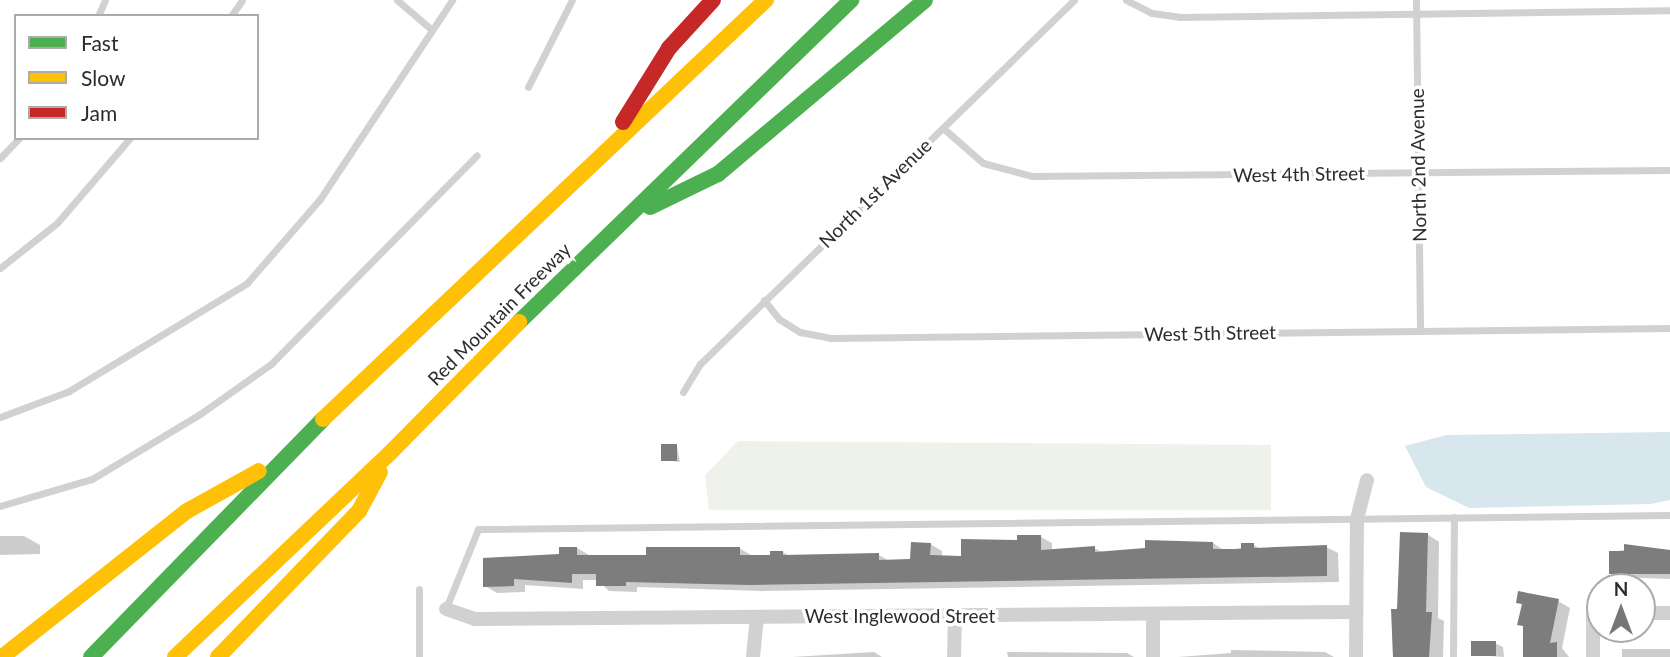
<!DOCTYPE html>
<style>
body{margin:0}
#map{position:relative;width:1670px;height:657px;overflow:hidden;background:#fff;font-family:Lato,sans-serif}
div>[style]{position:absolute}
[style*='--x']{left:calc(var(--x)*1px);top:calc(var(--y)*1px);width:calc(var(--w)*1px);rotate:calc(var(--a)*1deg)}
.green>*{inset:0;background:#eff2eb}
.water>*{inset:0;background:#d8e6ee}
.shadow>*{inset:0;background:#0003;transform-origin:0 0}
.building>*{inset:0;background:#7d7d7d;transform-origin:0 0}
.lane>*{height:7px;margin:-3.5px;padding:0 3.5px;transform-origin:3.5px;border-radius:3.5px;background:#d1d1d1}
.street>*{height:14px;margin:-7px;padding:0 7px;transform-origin:7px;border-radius:7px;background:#d1d1d1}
.fast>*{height:16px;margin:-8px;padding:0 8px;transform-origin:8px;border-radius:8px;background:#4caf50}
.slow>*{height:16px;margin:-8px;padding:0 8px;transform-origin:8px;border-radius:8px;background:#ffc107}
.jam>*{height:16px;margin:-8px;padding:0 8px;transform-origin:8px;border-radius:8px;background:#c62828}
span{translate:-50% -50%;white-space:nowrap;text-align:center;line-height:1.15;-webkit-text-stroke:7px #fff;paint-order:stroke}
.street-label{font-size:19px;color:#2c2c2c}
.legend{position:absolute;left:14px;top:14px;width:245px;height:126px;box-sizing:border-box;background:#fff;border:2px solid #ababab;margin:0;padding:9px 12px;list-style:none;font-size:21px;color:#2c2c2c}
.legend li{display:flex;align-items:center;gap:14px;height:35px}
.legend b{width:35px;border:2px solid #ababab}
.north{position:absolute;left:1586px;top:573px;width:70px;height:70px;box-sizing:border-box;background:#fff;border:2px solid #ababab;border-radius:50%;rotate:0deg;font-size:19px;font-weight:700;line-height:28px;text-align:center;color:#2c2c2c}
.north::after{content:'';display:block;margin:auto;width:24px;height:32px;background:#767676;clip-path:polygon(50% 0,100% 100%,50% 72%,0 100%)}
</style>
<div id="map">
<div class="green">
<i style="clip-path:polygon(738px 441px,1271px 445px,1271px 510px,709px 510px,705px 475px)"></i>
</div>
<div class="water">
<i style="clip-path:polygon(1670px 432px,1670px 500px,1651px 504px,1469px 508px,1426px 487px,1405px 446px,1446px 435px)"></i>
</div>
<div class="shadow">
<i style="clip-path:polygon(677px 446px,680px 462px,663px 460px)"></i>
<i style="clip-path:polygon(1401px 534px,1427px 534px,1439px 542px,1438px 618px,1444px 621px,1443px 657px,1393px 657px,1392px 611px,1399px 611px)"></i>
<i style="clip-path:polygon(0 536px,24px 536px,40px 545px,40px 554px,0 555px)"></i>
<i style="clip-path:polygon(1041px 537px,1052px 543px,1052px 551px,1094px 548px,1104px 553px,1213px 543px,1225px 551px,1254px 545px,1262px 550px,1326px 547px,1338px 553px,1339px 582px,762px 591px,637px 587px,637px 592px,609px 591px,598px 580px,583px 580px,583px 589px,525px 585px,525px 592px,497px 593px,485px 586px,577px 548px,589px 555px,648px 557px,739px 548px,751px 555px,771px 557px,783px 552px,789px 556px,879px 555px,891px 562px,912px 561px,930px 544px,942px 551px,942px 557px,963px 558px)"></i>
<i style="clip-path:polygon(1643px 547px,1670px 553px,1670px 579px,1618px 577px,1610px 573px,1611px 552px)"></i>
<i style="clip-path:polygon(1558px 601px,1570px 608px,1562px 648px,1569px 657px,1525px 657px,1524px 627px,1519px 624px,1523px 605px,1517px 602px)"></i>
<i style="clip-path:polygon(1495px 643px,1503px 647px,1504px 657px,1474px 655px)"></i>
<i style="left:1622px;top:649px;width:48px;height:8px"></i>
<i style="clip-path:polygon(1231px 650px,1325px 652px,1334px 657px,1178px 657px,1231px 653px)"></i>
<i style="clip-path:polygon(874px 652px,882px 657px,792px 657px)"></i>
<i style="clip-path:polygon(1007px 652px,1127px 653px,1134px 657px,1008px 657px)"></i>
</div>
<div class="building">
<i style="left:661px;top:444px;width:16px;height:17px"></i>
<i style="clip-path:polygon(1400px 532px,1428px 533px,1426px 612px,1432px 612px,1429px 657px,1393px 657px,1391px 609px,1397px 609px)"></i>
<i style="clip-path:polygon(1017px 535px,1041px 535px,1041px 550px,1095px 546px,1095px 552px,1145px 548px,1145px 540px,1213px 542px,1213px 549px,1241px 549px,1241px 543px,1254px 543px,1254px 548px,1327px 545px,1327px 576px,749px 585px,626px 582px,626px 586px,596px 586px,596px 574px,572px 574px,572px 583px,514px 579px,514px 586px,483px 587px,483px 558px,559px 554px,559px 547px,577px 547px,577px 555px,646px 555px,646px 547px,740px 547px,740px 555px,770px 555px,770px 551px,783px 551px,783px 555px,879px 553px,879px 560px,910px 559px,911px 542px,931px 543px,930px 555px,961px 556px,961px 539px,1017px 540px)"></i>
<i style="clip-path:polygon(1624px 544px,1670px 550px,1670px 574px,1609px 574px,1609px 551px,1624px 551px)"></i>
<i style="clip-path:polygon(1518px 591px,1559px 599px,1550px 643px,1557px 642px,1557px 657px,1523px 657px,1523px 626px,1517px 625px,1522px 604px,1516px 603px)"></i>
<i style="left:1496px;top:641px;width:15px;height:25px;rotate:90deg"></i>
</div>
<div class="lane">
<i style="--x:397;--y:0;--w:46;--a:40.6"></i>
<i style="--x:1126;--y:0;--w:29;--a:27"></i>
<i style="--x:1152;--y:13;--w:27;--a:8"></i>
<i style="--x:1179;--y:17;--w:491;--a:-0.8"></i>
<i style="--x:1416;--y:0;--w:330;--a:89.3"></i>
<i style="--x:98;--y:16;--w:17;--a:-66"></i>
<i style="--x:231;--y:16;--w:19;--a:-55"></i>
<i style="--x:528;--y:87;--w:97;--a:-63.2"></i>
<i style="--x:943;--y:128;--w:53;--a:41.2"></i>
<i style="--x:983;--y:163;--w:51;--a:14.9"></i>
<i style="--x:1032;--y:176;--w:638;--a:-0.54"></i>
<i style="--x:0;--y:158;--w:28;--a:-46"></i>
<i style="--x:0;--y:268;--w:73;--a:-38.3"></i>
<i style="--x:57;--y:223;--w:112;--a:-49.3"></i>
<i style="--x:764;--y:300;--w:24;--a:52"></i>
<i style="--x:779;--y:319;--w:25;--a:32"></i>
<i style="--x:800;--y:332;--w:31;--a:11"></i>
<i style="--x:830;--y:338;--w:840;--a:-0.68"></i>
<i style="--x:683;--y:392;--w:33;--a:-59"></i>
<i style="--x:700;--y:364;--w:522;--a:-44.22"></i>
<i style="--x:0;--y:417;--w:74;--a:-20.6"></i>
<i style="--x:69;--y:391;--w:208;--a:-31.2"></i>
<i style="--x:247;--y:283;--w:111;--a:-49"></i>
<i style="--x:320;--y:199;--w:239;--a:-56.4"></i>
<i style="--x:0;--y:506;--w:96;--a:-16.4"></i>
<i style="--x:92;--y:479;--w:126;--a:-31"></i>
<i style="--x:200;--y:414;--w:87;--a:-35.2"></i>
<i style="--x:271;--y:364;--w:293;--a:-45.4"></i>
<i style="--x:419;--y:589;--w:68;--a:90"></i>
<i style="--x:446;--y:608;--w:85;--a:-67.9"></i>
<i style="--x:478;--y:529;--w:1192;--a:-0.67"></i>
<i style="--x:1453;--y:657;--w:140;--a:-89.6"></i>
</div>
<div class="street">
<i style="--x:446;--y:609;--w:31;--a:19"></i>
<i style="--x:475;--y:619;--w:881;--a:-0.46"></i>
<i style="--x:1642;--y:613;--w:28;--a:0"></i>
<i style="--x:1153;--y:615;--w:42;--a:90"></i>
<i style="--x:753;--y:657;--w:40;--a:-84.3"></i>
<i style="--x:954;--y:657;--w:42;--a:-88.6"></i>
<i style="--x:1356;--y:657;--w:138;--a:-89.6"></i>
<i style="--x:1357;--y:519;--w:40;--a:-75.6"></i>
<i style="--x:1593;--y:657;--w:43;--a:-90"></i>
<i style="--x:1593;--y:614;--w:7;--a:0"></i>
</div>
<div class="fast">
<i style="--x:650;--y:207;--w:76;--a:-25.9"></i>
<i style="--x:718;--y:174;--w:270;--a:-40"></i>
<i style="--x:519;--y:322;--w:463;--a:-44.1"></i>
<i style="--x:91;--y:657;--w:332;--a:-45.7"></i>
</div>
<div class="slow">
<i style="--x:323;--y:419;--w:610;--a:-43.41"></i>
<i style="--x:2;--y:657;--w:236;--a:-38.3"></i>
<i style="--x:187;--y:511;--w:82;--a:-29.1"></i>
<i style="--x:175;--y:657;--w:296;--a:-43.5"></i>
<i style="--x:390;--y:453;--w:184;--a:-45.4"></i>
<i style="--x:218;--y:657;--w:203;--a:-46"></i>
<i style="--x:359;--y:511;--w:44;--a:-61.7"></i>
</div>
<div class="jam">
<i style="--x:623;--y:122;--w:87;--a:-58.1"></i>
<i style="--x:669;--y:48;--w:65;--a:-47.5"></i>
</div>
<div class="street-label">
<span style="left:1418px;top:165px;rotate:-91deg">North 2nd Avenue</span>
<span style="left:1299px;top:174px;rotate:-1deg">West 4th Street</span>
<span style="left:875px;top:193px;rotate:-44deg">North 1st Avenue</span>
<span style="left:499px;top:314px;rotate:-45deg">Red Mountain Freeway</span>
<span style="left:1210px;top:333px;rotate:-1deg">West 5th Street</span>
<span style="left:900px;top:616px">West Inglewood Street</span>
</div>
<ul class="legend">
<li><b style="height:9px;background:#4caf50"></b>Fast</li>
<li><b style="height:9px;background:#ffc107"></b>Slow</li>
<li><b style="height:9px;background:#c62828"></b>Jam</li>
</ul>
<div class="north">N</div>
</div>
